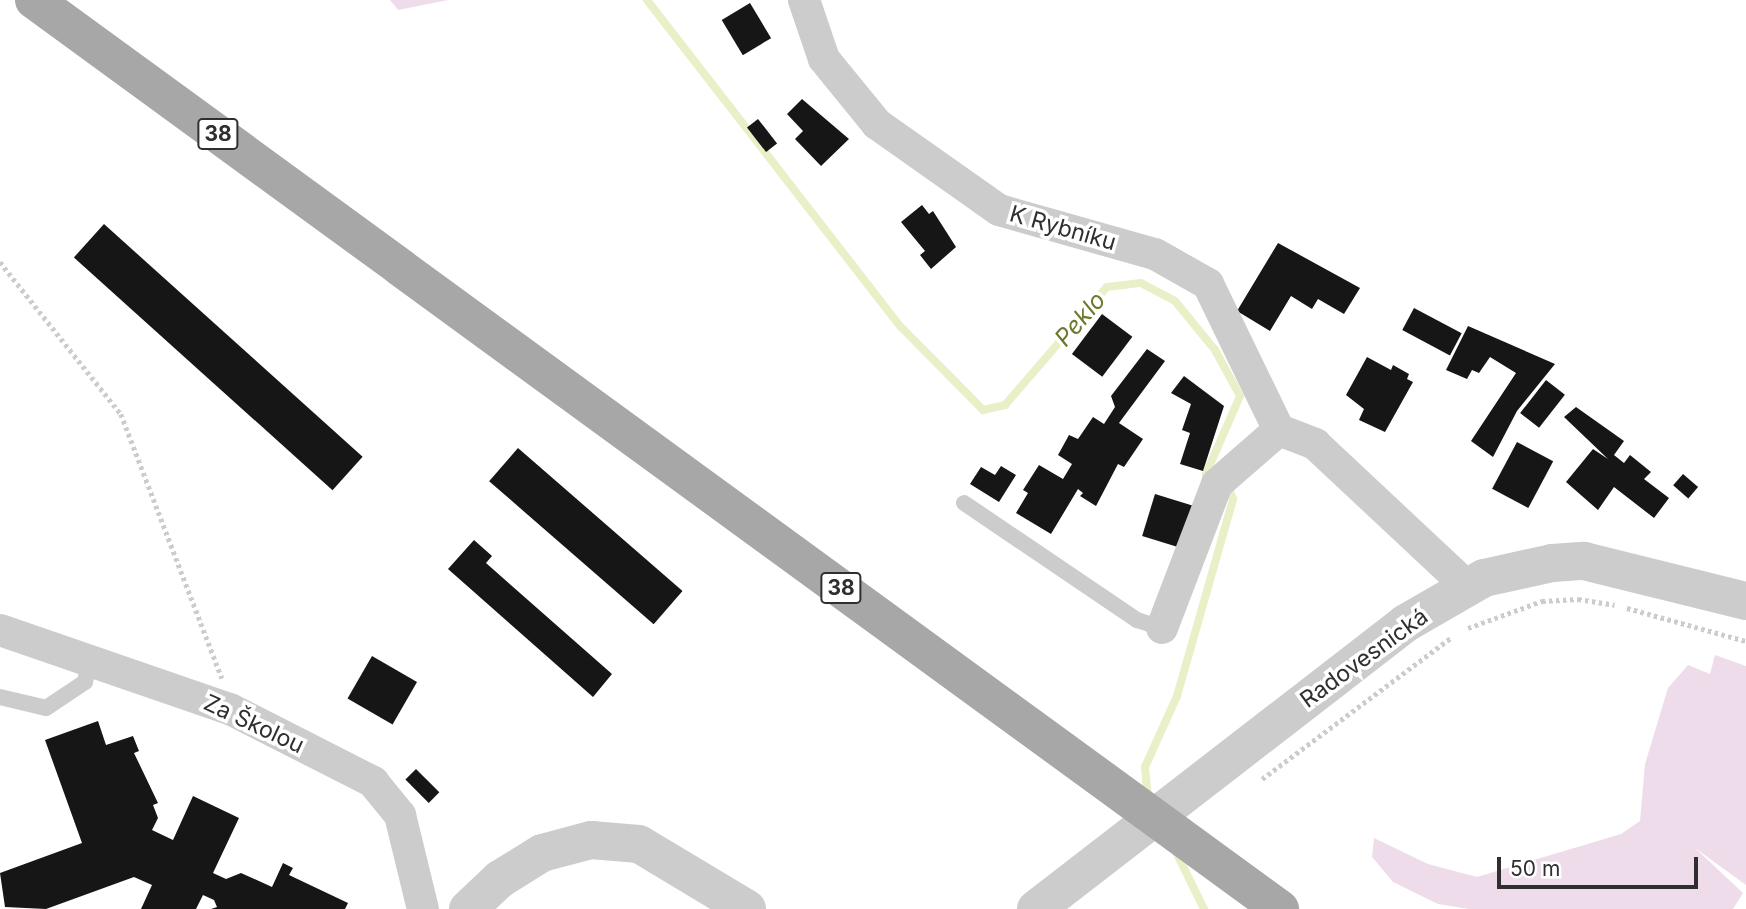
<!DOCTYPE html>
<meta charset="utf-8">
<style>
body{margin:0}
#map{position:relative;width:1746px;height:909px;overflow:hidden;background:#fff;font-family:Inter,sans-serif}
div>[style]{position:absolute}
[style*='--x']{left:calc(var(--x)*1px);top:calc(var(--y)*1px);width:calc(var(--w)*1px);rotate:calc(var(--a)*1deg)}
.green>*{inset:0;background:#eedcea}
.stream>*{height:8px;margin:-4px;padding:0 4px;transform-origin:4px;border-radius:4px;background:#e9efc6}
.building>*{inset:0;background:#161616;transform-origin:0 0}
.path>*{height:4.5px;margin-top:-2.25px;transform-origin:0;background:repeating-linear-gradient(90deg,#ccc 0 3.5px,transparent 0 7px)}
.service>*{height:16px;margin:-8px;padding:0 8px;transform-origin:8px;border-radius:8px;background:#ccc}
.minor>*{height:32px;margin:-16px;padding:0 16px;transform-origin:16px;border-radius:16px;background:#ccc}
.tertiary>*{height:38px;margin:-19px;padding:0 19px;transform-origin:19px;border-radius:19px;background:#ccc}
.primary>*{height:38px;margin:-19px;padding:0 19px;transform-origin:19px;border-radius:19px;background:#a7a7a7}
.primary-bridge>*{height:38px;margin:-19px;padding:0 19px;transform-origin:19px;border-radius:19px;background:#a7a7a7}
span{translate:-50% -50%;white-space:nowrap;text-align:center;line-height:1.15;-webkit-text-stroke:7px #fff;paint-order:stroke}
.shield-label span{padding:2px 5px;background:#fff;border:2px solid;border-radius:5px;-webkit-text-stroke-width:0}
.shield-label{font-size:21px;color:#2f2f2f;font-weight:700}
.street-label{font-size:23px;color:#2f2f2f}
.water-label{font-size:24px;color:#6c782c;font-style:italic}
.scale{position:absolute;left:1497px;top:857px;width:201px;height:32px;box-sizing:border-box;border:4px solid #2f2f2f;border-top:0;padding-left:9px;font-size:21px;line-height:24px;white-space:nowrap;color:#2f2f2f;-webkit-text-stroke:5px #fff;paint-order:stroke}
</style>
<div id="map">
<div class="green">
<i style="clip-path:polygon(390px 0,448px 0,398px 10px)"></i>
<i style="clip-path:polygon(1715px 655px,1746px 666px,1746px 885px,1695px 848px,1743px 893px,1733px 909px,1469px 909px,1438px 904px,1393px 882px,1372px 857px,1374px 838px,1428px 864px,1477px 877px,1621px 834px,1640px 821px,1645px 764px,1668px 688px,1688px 665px,1710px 674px)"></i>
</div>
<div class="stream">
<i style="--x:647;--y:0;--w:414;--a:52.2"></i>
<i style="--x:901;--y:327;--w:117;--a:45.3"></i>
<i style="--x:983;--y:410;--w:23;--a:-13"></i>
<i style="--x:1005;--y:405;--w:156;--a:-49.2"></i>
<i style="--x:1107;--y:287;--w:34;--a:-7"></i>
<i style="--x:1141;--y:283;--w:38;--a:28"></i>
<i style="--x:1175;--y:301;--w:63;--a:50.8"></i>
<i style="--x:1215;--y:350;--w:52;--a:61.5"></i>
<i style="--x:1240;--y:396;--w:85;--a:113.6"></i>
<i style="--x:1206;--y:474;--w:7;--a:27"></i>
<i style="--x:1148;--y:797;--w:30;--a:-96"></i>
<i style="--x:1145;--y:767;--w:78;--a:-65.7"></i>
<i style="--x:1177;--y:696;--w:205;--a:-74.1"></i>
<i style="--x:1233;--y:499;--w:16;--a:-112"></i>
<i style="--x:1176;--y:852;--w:64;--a:63.8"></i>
</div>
<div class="building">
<i style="left:750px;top:3px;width:41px;height:33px;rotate:59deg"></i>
<i style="clip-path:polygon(802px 99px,849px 139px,821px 166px,795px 139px,803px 131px,787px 114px)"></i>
<i style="left:758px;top:119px;width:31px;height:14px;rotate:52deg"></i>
<i style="clip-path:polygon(922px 205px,929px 214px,933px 211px,956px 247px,931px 269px,920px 255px,925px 251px,901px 222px)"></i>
<i style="left:104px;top:224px;width:348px;height:45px;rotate:42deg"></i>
<i style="clip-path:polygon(1278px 243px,1360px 288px,1344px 314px,1318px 299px,1312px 309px,1291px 296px,1270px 331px,1237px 311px)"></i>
<i style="left:1414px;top:308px;width:54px;height:25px;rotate:28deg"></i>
<i style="left:1102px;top:314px;width:38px;height:50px;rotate:37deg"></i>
<i style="clip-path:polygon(1468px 326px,1555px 364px,1517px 411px,1493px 457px,1471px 441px,1516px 373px,1490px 357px,1479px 373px,1472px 370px,1467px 379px,1446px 370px)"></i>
<i style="clip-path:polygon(1147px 349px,1165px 361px,1119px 423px,1143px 439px,1124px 467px,1118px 464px,1096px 506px,1080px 496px,1083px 493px,1078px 489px,1051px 534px,1016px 513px,1028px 493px,1023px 490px,1039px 465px,1063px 479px,1072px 464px,1058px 455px,1069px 435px,1078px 439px,1093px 417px,1104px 424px,1115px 407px,1111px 396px)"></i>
<i style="clip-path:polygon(1367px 357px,1391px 370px,1393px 365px,1409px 374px,1407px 379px,1413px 382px,1385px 432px,1359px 420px,1364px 409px,1346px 395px)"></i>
<i style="clip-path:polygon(1184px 376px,1224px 406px,1203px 471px,1180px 464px,1190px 433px,1182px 430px,1191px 404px,1171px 393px)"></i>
<i style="left:1546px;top:380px;width:24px;height:42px;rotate:38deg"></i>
<i style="clip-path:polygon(1576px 407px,1624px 441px,1614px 455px,1624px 463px,1630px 455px,1651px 472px,1644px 479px,1669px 498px,1654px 518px,1614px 487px,1598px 510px,1566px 482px,1593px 449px,1608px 459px,1564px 417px)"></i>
<i style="left:1517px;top:442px;width:41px;height:53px;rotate:28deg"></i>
<i style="left:518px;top:448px;width:218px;height:44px;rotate:41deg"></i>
<i style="clip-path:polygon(1001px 466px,1016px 475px,999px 502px,970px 484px,981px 467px,995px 475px)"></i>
<i style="left:1683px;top:474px;width:20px;height:15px;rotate:41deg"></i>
<i style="left:1155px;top:494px;width:39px;height:44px;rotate:17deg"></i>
<i style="clip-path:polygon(474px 540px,492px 556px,486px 563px,612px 674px,593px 697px,448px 569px)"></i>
<i style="left:372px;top:656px;width:52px;height:49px;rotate:30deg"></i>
<i style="clip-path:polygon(98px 721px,106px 745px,133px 736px,139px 751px,134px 753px,158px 803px,153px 805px,158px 818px,152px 830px,173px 840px,193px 796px,239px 818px,213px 873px,226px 879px,241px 873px,272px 887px,283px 863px,293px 868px,289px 875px,348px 903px,345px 909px,211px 909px,217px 907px,214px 900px,203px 895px,196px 909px,141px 909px,152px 885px,134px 877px,46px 909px,5px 907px,0 873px,82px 843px,45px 740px)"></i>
<i style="left:416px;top:769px;width:33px;height:15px;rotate:45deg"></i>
</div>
<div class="path">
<i style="--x:0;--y:262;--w:194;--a:51.5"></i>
<i style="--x:121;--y:414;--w:283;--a:69.1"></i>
<i style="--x:1627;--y:608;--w:123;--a:15.5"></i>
<i style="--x:1468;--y:628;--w:79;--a:-20"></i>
<i style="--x:1542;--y:601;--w:36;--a:-3"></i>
<i style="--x:1578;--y:599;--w:37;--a:9"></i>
<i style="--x:1262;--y:779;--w:237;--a:-36.8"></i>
</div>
<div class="service">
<i style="--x:964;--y:503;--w:209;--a:34.1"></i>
<i style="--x:1137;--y:620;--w:26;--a:18"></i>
<i style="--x:0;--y:697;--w:47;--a:13.4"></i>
<i style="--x:46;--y:708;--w:47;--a:-33.7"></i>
<i style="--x:85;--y:682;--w:25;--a:-78"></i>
</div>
<div class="minor">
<i style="--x:804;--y:0;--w:62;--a:71.3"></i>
<i style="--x:824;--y:59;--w:84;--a:50.8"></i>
<i style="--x:877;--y:124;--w:149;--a:35.2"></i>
<i style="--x:999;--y:210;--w:162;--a:15.8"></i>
<i style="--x:1155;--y:254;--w:61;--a:29.5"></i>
<i style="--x:1208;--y:284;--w:162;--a:64.1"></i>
<i style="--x:1279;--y:430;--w:39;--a:21"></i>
<i style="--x:1315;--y:444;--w:208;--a:43.1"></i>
<i style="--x:1162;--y:628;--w:154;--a:-69.1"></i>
<i style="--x:1217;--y:484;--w:82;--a:-41.1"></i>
<i style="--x:0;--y:630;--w:243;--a:19"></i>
<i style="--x:230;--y:709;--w:161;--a:27"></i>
<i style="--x:373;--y:782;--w:43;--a:50.7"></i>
<i style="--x:400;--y:815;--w:97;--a:76.3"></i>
</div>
<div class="tertiary">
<i style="--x:468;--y:909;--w:44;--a:-43.2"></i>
<i style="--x:500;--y:879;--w:49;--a:-31.8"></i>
<i style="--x:542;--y:853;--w:51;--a:-14.9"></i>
<i style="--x:591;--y:840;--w:48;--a:4.8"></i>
<i style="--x:639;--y:844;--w:126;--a:31"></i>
<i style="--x:1036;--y:909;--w:468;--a:-37.7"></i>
<i style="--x:1406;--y:623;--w:90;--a:-30"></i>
<i style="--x:1484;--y:578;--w:70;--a:-12.4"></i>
<i style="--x:1552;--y:563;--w:32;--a:-4"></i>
<i style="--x:1584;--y:561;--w:167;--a:13.9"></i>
</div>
<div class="primary">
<i style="--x:34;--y:0;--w:454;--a:36.1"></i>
</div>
<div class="primary-bridge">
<i style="--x:401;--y:268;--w:1088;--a:36.1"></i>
</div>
<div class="shield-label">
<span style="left:218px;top:134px">38</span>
<span style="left:841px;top:588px">38</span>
</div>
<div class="street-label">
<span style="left:1063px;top:228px;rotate:16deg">K Rybníku</span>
<span style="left:1364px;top:658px;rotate:-36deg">Radovesnická</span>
<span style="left:254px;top:724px;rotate:25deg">Za Školou</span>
</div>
<div class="water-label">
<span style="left:1080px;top:319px;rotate:-49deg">Peklo</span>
</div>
<div class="scale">50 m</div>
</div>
